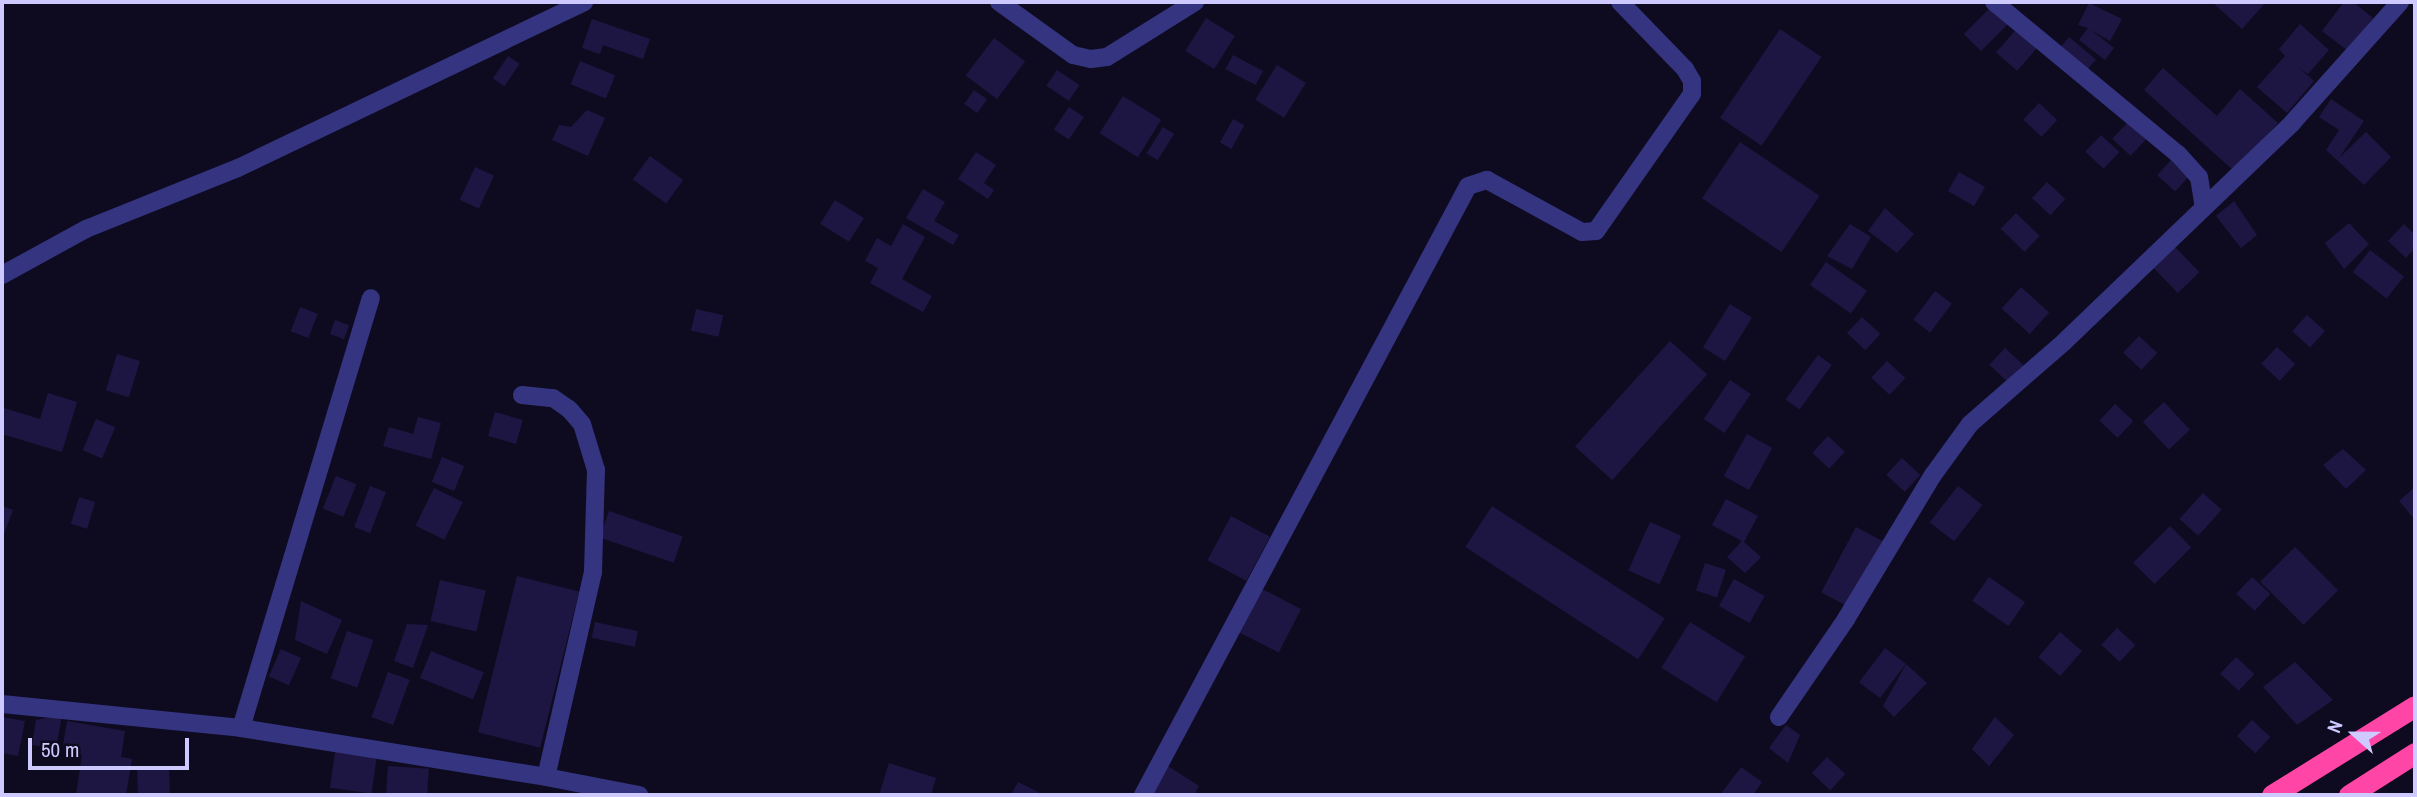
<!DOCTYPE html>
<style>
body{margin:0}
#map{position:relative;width:2417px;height:797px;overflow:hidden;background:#0e0b20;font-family:"Archivo Narrow",sans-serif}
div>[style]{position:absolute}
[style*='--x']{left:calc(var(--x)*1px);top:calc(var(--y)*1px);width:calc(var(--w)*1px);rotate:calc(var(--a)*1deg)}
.building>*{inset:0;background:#1e1642;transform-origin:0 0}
.street>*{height:18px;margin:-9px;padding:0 9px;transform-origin:9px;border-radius:9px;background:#343481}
.highway>*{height:21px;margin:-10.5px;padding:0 10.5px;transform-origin:10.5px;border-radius:10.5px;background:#ff45a5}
span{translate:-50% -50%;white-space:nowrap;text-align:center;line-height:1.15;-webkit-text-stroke:5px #0e0b20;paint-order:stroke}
.frame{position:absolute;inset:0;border:4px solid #cecaff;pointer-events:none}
.north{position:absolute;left:2319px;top:699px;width:70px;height:70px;-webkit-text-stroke:5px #0e0b20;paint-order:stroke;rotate:291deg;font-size:19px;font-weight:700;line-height:28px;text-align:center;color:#cecaff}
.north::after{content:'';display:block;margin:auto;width:24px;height:32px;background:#cecaff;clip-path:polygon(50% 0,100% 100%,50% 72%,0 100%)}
.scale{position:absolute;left:28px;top:738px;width:161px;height:32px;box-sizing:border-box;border:4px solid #cecaff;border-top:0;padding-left:9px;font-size:21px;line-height:24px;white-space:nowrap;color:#cecaff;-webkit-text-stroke:5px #0e0b20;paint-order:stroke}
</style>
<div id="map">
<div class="building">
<i style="clip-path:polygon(2212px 2px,2266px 2px,2242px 29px)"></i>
<i style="clip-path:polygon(2344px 2px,2353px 2px,2373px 18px,2348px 51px,2322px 31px)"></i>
<i style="clip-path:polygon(2089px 3px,2122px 19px,2110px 41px,2091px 30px,2114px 48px,2105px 60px,2079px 40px,2088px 28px,2078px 25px)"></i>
<i style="left:1993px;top:5px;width:24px;height:41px;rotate:45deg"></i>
<i style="left:1206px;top:18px;width:34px;height:39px;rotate:32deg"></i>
<i style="clip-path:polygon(592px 19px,650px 39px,643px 59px,603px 45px,600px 54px,582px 48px)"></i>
<i style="clip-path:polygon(2300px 24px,2329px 50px,2308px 74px,2299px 68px,2314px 81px,2287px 113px,2257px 87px,2285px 56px,2279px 49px)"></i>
<i style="left:2019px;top:26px;width:28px;height:35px;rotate:41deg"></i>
<i style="left:1780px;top:29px;width:50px;height:107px;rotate:34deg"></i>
<i style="left:2069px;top:37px;width:35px;height:19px;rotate:40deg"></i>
<i style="left:994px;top:38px;width:39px;height:47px;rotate:37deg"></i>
<i style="left:1233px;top:55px;width:34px;height:16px;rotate:28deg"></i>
<i style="left:508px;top:56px;width:14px;height:27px;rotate:34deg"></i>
<i style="left:580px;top:61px;width:38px;height:25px;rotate:22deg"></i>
<i style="left:1277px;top:65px;width:34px;height:41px;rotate:32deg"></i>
<i style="clip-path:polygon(2163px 68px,2217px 116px,2240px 89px,2278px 123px,2234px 171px,2144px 90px)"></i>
<i style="left:1057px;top:70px;width:27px;height:19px;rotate:34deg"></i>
<i style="left:974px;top:90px;width:16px;height:17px;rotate:35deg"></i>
<i style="left:1123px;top:96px;width:45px;height:44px;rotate:32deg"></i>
<i style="clip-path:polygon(2331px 99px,2364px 121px,2339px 158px,2366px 132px,2391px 157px,2364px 185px,2326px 150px,2339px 130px,2319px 117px)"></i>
<i style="left:2039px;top:103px;width:25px;height:23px;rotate:43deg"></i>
<i style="left:1069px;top:107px;width:18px;height:27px;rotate:34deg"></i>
<i style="clip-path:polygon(587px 110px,605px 118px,588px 156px,552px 140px,559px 125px,571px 127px)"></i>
<i style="left:1233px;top:119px;width:13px;height:27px;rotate:29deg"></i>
<i style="left:2128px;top:122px;width:25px;height:23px;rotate:43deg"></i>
<i style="left:1163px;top:127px;width:13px;height:31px;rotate:32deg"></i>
<i style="left:2101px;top:135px;width:25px;height:23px;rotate:43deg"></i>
<i style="left:1740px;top:142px;width:96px;height:68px;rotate:34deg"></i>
<i style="clip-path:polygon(976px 152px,996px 165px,984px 183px,994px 190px,988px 199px,958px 179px)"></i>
<i style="left:650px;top:156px;width:41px;height:29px;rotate:36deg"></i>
<i style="left:2172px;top:159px;width:24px;height:22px;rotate:42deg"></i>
<i style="left:475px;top:167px;width:21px;height:36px;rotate:25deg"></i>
<i style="left:1959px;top:172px;width:30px;height:22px;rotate:30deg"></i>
<i style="left:2047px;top:182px;width:25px;height:22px;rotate:43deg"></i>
<i style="clip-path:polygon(923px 189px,945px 202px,934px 221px,959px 235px,953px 245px,906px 218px)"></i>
<i style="left:835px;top:200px;width:34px;height:28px;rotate:32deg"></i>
<i style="clip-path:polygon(2234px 201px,2257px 235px,2241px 248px,2216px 216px)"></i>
<i style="clip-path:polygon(1885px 208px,1914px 234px,1897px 253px,1868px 231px)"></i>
<i style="left:2016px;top:213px;width:33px;height:22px;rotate:44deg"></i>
<i style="clip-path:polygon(2349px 223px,2369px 244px,2344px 269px,2325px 243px)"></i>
<i style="clip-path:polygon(903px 224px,925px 237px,902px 279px,932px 296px,923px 312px,870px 283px,878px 268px,865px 261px,877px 238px,891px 246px)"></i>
<i style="clip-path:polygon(1850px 224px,1871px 237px,1852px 269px,1827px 256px)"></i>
<i style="clip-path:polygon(2404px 224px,2415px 235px,2415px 248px,2406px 258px,2388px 241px)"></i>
<i style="left:2175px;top:247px;width:35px;height:30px;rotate:46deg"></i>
<i style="left:2370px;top:250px;width:43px;height:28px;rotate:38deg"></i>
<i style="left:1826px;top:262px;width:50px;height:28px;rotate:35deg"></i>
<i style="left:2021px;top:287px;width:38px;height:29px;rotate:42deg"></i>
<i style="left:1935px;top:291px;width:21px;height:36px;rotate:37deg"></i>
<i style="left:1730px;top:304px;width:26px;height:51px;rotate:32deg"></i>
<i style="left:300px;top:307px;width:19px;height:26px;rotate:21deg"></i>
<i style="left:696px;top:309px;width:28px;height:22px;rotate:13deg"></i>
<i style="left:2307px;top:315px;width:24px;height:22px;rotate:42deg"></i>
<i style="left:1862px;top:317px;width:25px;height:22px;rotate:43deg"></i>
<i style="left:335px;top:320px;width:15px;height:15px;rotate:20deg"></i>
<i style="left:2139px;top:336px;width:25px;height:23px;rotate:43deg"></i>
<i style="left:1670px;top:341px;width:50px;height:142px;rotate:42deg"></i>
<i style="left:2277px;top:347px;width:25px;height:23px;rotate:43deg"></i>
<i style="left:2005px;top:348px;width:25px;height:23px;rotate:43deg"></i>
<i style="left:117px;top:354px;width:24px;height:38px;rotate:17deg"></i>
<i style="left:1818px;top:355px;width:17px;height:55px;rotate:36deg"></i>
<i style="left:1887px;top:361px;width:25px;height:23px;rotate:43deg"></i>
<i style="left:1730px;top:380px;width:25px;height:47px;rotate:34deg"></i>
<i style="clip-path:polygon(48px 393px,77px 402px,62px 452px,2px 434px,4px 408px,40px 419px)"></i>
<i style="left:2164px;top:402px;width:38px;height:29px;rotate:47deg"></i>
<i style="left:2115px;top:404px;width:25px;height:23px;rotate:43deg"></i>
<i style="left:495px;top:412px;width:29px;height:25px;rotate:16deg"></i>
<i style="clip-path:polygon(418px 417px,441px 423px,431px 459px,383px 446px,389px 427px,413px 434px)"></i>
<i style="left:96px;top:419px;width:21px;height:34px;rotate:23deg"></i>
<i style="left:1747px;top:434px;width:29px;height:48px;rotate:29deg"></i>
<i style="left:1828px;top:436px;width:23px;height:23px;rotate:43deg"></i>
<i style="clip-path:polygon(2343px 449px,2366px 470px,2346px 489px,2323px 465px)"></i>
<i style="left:442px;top:457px;width:24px;height:27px;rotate:22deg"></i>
<i style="left:1902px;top:458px;width:25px;height:23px;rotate:43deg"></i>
<i style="left:336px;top:476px;width:22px;height:35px;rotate:22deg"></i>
<i style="left:370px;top:486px;width:17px;height:44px;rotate:21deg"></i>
<i style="left:1958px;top:486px;width:31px;height:46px;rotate:38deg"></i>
<i style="clip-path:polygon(2415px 487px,2415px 520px,2399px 501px)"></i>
<i style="left:434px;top:488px;width:32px;height:42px;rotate:26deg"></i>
<i style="left:2203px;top:493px;width:25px;height:35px;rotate:42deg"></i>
<i style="left:79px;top:497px;width:17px;height:28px;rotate:17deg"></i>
<i style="clip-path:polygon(1726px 499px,1758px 516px,1744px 542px,1761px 557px,1745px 573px,1727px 557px,1742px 541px,1712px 525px)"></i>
<i style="clip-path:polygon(2px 506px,13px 510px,4px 534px,2px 534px)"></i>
<i style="left:1492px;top:506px;width:206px;height:49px;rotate:33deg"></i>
<i style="left:609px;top:511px;width:78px;height:28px;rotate:19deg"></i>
<i style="left:1231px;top:516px;width:44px;height:50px;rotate:28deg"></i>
<i style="left:1650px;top:522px;width:34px;height:53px;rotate:24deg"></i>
<i style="left:2170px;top:526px;width:30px;height:52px;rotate:45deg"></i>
<i style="left:1856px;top:527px;width:30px;height:74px;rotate:28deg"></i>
<i style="left:2295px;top:547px;width:61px;height:49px;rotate:45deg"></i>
<i style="left:1705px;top:563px;width:22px;height:29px;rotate:18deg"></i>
<i style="left:517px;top:576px;width:64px;height:161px;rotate:14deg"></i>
<i style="left:1989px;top:577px;width:44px;height:29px;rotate:35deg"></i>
<i style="left:2252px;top:577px;width:25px;height:23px;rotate:43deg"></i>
<i style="left:1734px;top:579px;width:35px;height:31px;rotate:29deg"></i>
<i style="left:440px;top:580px;width:47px;height:42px;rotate:13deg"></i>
<i style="left:1260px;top:588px;width:46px;height:49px;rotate:27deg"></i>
<i style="clip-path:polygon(301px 601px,342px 620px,327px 654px,295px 640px)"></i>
<i style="left:595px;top:622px;width:44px;height:16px;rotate:12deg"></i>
<i style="left:1690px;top:622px;width:65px;height:54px;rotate:32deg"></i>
<i style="clip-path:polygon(407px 624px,428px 625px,413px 668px,394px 661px)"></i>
<i style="left:2117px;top:628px;width:25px;height:23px;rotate:43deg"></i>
<i style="left:347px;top:631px;width:28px;height:50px;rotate:19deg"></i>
<i style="left:2060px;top:632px;width:29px;height:33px;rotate:41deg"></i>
<i style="left:1885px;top:648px;width:26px;height:43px;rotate:37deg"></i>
<i style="left:281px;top:649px;width:22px;height:30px;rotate:24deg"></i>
<i style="left:431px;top:651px;width:57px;height:29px;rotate:22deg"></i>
<i style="left:2236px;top:657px;width:25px;height:23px;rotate:43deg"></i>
<i style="clip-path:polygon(2295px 662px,2333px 700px,2297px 725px,2263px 687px)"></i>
<i style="clip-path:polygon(1906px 664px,1927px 683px,1894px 717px,1883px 706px)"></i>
<i style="left:388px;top:672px;width:23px;height:48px;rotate:20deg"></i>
<i style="clip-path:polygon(62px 715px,56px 749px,32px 745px,36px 720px)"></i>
<i style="clip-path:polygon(2px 717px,25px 721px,18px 756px,2px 753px)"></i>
<i style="clip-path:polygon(1995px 717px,2014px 735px,1989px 766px,1972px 749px)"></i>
<i style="left:2252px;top:720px;width:25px;height:22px;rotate:43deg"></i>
<i style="clip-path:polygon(67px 721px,125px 731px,121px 757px,132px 759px,126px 795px,76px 795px,82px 755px,63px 745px)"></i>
<i style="clip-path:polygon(1786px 725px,1800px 735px,1788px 763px,1769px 748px)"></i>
<i style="left:335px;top:752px;width:42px;height:36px;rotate:8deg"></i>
<i style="left:1827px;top:757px;width:25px;height:22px;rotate:43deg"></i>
<i style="clip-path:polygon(889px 763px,936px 778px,931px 795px,879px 795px)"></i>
<i style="clip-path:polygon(1165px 764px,1199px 786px,1194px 795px,1146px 795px)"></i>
<i style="left:388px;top:766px;width:41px;height:29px;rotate:4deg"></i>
<i style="clip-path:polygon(1741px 767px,1762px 782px,1753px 795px,1720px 795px)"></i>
<i style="left:169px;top:768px;width:27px;height:32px;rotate:88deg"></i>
<i style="clip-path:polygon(1018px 782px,1044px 795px,1011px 795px)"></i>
</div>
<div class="street">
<i style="--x:999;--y:2;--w:91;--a:35.6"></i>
<i style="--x:1073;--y:55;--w:18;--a:13"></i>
<i style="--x:1091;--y:59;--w:16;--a:-7"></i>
<i style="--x:1107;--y:57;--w:104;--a:-32"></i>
<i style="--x:1994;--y:2;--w:239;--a:39.6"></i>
<i style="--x:2178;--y:154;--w:31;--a:48"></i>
<i style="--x:2199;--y:177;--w:30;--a:81"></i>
<i style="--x:2;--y:275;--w:96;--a:-28.7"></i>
<i style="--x:86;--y:229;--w:164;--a:-21.9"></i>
<i style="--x:238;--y:168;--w:384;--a:-25.6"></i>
<i style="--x:522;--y:395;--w:31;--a:6"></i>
<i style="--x:553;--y:398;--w:19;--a:35"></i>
<i style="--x:569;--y:409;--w:20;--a:49"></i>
<i style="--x:582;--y:424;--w:48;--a:73.1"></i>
<i style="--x:596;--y:470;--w:102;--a:91.7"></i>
<i style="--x:593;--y:572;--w:210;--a:102.9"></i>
<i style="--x:2;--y:704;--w:240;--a:5.7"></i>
<i style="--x:241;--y:728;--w:309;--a:9.1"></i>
<i style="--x:546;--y:777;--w:95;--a:11"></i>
<i style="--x:1779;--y:717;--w:119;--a:-55.6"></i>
<i style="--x:1846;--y:619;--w:168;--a:-58.9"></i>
<i style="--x:1933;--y:475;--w:63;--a:-54"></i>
<i style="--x:1970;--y:424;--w:126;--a:-41.1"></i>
<i style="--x:2065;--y:341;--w:315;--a:-43.8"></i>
<i style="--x:2292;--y:123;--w:162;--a:-48.2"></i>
<i style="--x:241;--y:728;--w:449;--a:-73.2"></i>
<i style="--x:1143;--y:795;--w:690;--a:-61.91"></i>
<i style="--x:1468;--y:186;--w:20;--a:-18"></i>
<i style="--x:1487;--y:180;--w:108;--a:28.7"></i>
<i style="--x:1582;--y:232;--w:14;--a:-4"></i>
<i style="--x:1596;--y:231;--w:167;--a:-55"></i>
<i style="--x:1692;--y:94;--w:13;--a:-90"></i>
<i style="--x:1692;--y:81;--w:14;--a:-120"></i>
<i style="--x:1685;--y:69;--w:93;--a:-134.1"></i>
</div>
<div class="highway">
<i style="--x:2272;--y:795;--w:168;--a:-31.9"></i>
<i style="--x:2349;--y:795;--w:78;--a:-32.5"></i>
</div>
<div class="frame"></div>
<div class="north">N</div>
<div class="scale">50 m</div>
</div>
